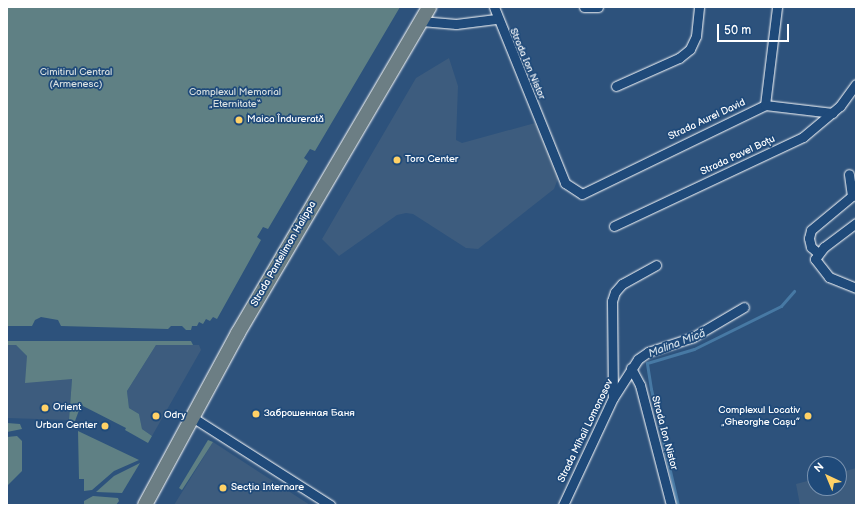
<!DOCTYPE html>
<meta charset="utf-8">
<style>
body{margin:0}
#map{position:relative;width:863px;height:512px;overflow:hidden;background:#2d527c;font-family:"Balsamiq Sans",sans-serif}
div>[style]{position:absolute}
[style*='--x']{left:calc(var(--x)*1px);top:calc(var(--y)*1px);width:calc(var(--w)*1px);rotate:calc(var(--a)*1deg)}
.built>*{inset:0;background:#3d5c7e}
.green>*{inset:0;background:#5f8084}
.stream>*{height:3px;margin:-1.5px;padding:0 1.5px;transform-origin:1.5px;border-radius:1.5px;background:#4779a4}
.roads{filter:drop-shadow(0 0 1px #fff) drop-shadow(0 0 1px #fff)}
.minor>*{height:9px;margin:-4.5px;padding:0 4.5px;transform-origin:4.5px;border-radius:4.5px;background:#1f4a7a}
.primary>*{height:14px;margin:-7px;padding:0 7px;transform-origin:7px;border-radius:7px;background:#6c7e84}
.dots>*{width:11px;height:11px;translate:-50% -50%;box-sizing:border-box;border:2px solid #1f4a7a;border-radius:50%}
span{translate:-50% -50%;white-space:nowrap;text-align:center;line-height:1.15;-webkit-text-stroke:3.5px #1f4a7a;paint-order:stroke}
.street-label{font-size:10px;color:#fff}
.park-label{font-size:10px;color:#d7dfe0}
.poi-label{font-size:10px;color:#fff}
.left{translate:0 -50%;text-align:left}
.right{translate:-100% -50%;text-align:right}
.water-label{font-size:11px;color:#d1dee8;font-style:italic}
.frame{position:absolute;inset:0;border:8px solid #fff;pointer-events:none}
.north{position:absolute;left:807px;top:456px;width:40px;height:40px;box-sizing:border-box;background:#1f4a7a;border:1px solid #7992af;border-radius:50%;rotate:316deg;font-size:11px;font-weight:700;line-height:16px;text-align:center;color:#fff}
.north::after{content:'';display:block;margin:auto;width:14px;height:18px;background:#ffd166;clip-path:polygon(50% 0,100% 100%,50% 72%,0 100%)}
.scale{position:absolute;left:717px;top:24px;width:72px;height:18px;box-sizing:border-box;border:2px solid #fff;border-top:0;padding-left:5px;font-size:12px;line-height:14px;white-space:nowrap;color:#fff;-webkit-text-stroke:3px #1f4a7a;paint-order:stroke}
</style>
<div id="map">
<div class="built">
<i style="clip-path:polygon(449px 58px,458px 86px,456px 140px,462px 143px,535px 123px,559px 176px,554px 189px,478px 249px,466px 248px,413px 214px,406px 213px,397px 215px,339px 256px,322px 239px,416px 78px)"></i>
<i style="clip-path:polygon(7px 345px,16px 345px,27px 356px,72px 379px,69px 420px,7px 418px)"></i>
<i style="clip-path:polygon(156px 345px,199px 345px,201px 350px,152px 436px,142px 429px,139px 414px,129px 408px,127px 391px)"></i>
<i style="clip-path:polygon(213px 442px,310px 505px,174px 505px)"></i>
<i style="clip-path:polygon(856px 468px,856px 505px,800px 505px,796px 484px,815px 479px,815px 488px,839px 488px,839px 473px)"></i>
</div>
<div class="green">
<i style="clip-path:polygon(7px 7px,400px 7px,315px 151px,310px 149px,304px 158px,308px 161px,268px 229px,263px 227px,257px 237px,261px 240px,217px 319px,213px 317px,210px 321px,206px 319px,203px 324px,199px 322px,197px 326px,192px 326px,191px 330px,186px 330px,182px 326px,171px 326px,168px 329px,61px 326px,58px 320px,41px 317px,35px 320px,32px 326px,7px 326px)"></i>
<i style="clip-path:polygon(7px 341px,191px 341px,193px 345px,156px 345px,127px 391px,129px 408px,139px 414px,142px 429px,152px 436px,148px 443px,125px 430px,126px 428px,81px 405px,75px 421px,69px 420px,72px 379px,25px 383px,27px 356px,16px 345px,7px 345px)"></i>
<i style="clip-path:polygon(7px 423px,20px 424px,22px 429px,7px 432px)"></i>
<i style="clip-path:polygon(78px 431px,139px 460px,114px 471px,92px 490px,84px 491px,84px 479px,79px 479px)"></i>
<i style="clip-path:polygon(17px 436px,22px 441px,22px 471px,7px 486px,7px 437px)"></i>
<i style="clip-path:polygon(208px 440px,213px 442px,182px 490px,179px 488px)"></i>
<i style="clip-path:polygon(140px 463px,122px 493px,96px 492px,114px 476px)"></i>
<i style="clip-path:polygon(93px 496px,118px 498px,119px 501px,116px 505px,84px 505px,84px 501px)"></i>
</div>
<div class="stream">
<i style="--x:678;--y:505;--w:119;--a:-103.1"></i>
<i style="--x:651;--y:389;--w:26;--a:-99"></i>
<i style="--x:647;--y:363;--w:49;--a:-16.6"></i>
<i style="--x:694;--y:349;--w:97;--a:-26.3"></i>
<i style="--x:781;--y:306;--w:20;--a:-49"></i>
</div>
<div class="roads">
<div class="minor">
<i style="--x:494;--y:7;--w:190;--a:68"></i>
<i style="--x:565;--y:183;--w:20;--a:33"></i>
<i style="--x:582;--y:194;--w:203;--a:-25.9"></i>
<i style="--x:765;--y:105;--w:99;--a:-83"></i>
<i style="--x:584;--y:7;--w:14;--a:0"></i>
<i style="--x:421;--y:21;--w:35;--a:5"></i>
<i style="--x:456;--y:24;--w:40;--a:-7.1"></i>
<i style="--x:616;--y:86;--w:69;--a:-24"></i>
<i style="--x:679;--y:58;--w:14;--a:-39"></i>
<i style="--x:690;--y:49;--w:14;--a:-65"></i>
<i style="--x:696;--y:36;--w:29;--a:-84"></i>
<i style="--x:765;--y:105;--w:68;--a:6.7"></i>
<i style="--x:856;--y:223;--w:40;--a:143"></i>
<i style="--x:824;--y:247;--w:15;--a:127"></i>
<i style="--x:815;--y:259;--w:23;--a:52"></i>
<i style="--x:829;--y:277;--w:29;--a:22"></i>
<i style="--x:614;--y:226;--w:209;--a:-25.2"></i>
<i style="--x:803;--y:137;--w:48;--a:-40"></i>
<i style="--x:840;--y:106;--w:27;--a:-54"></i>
<i style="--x:818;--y:253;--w:9;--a:-139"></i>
<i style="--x:811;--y:247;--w:9;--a:-103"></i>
<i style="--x:809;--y:238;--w:8;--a:-76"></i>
<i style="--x:811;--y:230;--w:53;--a:-39.7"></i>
<i style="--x:852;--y:196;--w:22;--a:-98"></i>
<i style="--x:631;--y:368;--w:19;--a:62"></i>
<i style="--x:640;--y:385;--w:124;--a:75.5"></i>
<i style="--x:613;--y:397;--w:96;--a:-90.6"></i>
<i style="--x:612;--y:301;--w:9;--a:-72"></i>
<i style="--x:615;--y:292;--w:11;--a:-49"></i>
<i style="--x:622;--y:284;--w:39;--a:-29"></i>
<i style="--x:192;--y:417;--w:164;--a:32.5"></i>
<i style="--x:563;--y:505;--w:118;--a:-65"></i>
<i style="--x:613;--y:398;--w:46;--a:-57.3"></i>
<i style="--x:638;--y:359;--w:12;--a:-35"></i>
<i style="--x:648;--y:352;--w:47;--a:-18.4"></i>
<i style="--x:693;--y:337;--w:59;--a:-30.5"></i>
</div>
<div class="primary">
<i style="--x:145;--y:505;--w:196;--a:-61.6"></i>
<i style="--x:238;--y:333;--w:378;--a:-59.6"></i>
</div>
</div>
<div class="dots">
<i style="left:239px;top:120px;background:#ffd166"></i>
<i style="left:397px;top:160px;background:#ffd166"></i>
<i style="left:45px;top:408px;background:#ffd166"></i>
<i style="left:256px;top:414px;background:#ffd166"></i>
<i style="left:156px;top:416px;background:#ffd166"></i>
<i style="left:808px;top:416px;background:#ffd166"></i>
<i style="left:105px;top:426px;background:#ffd166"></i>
<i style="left:223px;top:488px;background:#ffd166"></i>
</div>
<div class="street-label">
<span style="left:527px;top:64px;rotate:67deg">Strada Ion Nistor</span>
<span style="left:707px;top:120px;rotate:-25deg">Strada Aurel David</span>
<span style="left:738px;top:156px;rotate:-25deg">Strada Pavel Boțu</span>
<span style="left:284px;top:254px;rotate:-60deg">Strada Pantelimon Halippa</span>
<span style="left:586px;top:431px;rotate:-64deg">Strada Mihail Lomonosov</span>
<span style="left:664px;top:433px;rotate:75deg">Strada Ion Nistor</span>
</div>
<div class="park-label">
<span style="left:76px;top:78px">Cimitirul Central<br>(Armenesc)</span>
<span style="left:235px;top:98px">Complexul Memorial<br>„Eternitate“</span>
</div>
<div class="poi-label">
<span class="left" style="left:247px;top:120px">Maica Îndurerată</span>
<span class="left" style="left:405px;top:160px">Toro Center</span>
<span class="left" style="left:53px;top:408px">Orient</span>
<span class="right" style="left:800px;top:416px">Complexul Locativ<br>„Gheorghe Cașu”</span>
<span class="left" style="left:264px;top:414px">Заброшенная Баня</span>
<span class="left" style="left:164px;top:416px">Odry</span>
<span class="right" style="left:97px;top:426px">Urban Center</span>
<span class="left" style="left:231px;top:488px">Secția Internare</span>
</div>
<div class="water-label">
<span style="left:677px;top:344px;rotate:-21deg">Malina Mică</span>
</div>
<div class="frame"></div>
<div class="north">N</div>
<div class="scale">50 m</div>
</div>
